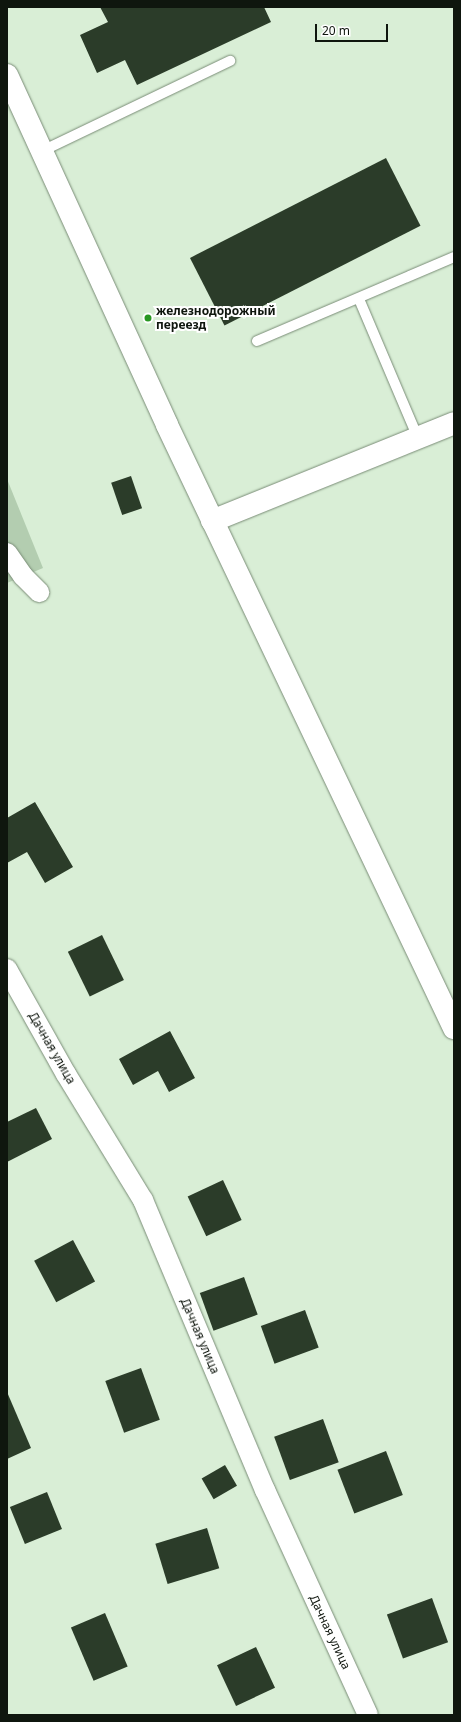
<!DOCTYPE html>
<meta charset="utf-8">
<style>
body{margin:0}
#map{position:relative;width:461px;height:1722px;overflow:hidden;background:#d9eed6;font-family:"Noto Sans",sans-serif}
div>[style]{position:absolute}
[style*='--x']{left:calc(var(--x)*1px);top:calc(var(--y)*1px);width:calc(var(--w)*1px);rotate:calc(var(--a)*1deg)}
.green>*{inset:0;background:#b3cdb0}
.building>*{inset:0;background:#2b3c29;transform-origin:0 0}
.roads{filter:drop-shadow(0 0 1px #798c76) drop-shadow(0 0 1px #798c76)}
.service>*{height:10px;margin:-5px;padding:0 5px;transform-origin:5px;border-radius:5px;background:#fff}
.minor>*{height:20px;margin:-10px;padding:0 10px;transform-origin:10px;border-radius:10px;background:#fff}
.tertiary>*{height:22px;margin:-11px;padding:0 11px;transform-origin:11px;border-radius:11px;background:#fff}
.dots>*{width:11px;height:11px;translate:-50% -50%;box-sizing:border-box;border:2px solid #fff;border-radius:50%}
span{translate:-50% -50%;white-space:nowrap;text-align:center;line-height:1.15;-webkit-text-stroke:4px #fff;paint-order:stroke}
.poi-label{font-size:12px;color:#0f160e;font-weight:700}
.left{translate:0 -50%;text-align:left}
.street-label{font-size:12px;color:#0f160e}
.frame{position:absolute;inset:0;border:8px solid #0f160e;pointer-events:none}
.scale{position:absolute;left:315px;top:24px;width:73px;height:18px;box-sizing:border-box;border:2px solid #0f160e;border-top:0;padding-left:5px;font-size:12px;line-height:14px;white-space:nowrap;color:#0f160e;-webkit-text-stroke:3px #fff;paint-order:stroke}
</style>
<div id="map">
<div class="green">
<i style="clip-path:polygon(7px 479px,43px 568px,7px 583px)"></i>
</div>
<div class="building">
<i style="clip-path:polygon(100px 7px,264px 7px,271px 22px,137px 85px,125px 60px,97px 73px,80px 35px,108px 22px)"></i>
<i style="left:386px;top:158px;width:76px;height:220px;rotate:63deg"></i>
<i style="left:131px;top:476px;width:34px;height:21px;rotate:71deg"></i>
<i style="clip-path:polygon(35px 802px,73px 867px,45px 883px,27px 852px,7px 863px,7px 818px)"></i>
<i style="left:102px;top:935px;width:50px;height:38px;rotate:64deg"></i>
<i style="clip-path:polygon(170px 1031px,195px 1078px,169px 1092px,158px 1071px,133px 1085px,119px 1059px)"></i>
<i style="clip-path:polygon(36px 1108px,52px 1139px,7px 1162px,7px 1122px)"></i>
<i style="left:223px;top:1180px;width:44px;height:39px;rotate:65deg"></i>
<i style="left:73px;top:1240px;width:47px;height:44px;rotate:62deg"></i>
<i style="left:244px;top:1277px;width:40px;height:47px;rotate:70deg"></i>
<i style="left:305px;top:1310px;width:40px;height:47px;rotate:70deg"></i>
<i style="left:141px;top:1368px;width:55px;height:38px;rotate:70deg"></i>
<i style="clip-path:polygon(7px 1392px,31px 1448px,7px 1459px)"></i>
<i style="left:323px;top:1419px;width:46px;height:52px;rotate:70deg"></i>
<i style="left:386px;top:1451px;width:47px;height:52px;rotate:69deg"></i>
<i style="left:225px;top:1465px;width:24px;height:27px;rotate:60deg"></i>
<i style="left:47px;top:1492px;width:40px;height:40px;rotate:68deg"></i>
<i style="left:207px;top:1528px;width:42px;height:54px;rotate:73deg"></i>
<i style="left:432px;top:1598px;width:47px;height:48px;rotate:70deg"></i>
<i style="left:105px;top:1613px;width:58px;height:37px;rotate:67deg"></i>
<i style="left:256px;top:1647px;width:45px;height:43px;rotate:65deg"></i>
</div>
<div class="roads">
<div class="service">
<i style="--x:40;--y:152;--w:211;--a:-25.6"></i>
<i style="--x:359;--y:299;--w:151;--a:67"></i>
<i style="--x:257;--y:341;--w:214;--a:-23.1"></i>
</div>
<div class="minor">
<i style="--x:7;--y:553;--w:28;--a:55"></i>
<i style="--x:23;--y:576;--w:23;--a:45"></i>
<i style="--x:7;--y:969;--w:120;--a:60.7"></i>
<i style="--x:66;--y:1074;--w:148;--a:58.6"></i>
<i style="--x:143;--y:1200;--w:315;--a:67.2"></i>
<i style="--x:265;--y:1490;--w:247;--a:65.4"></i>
</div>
<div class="tertiary">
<i style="--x:7;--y:75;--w:385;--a:65.4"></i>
<i style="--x:167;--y:425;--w:668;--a:64.55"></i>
<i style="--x:212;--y:521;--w:261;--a:-22"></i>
</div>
</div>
<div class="dots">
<i style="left:148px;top:318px;background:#289722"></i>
</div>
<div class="poi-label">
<span class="left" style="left:156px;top:318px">железнодорожный<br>переезд</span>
</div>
<div class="street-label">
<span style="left:52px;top:1048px;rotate:60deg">Дачная улица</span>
<span style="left:200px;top:1336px;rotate:67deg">Дачная улица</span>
<span style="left:330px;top:1632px;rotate:65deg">Дачная улица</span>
</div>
<div class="frame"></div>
<div class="scale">20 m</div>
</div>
